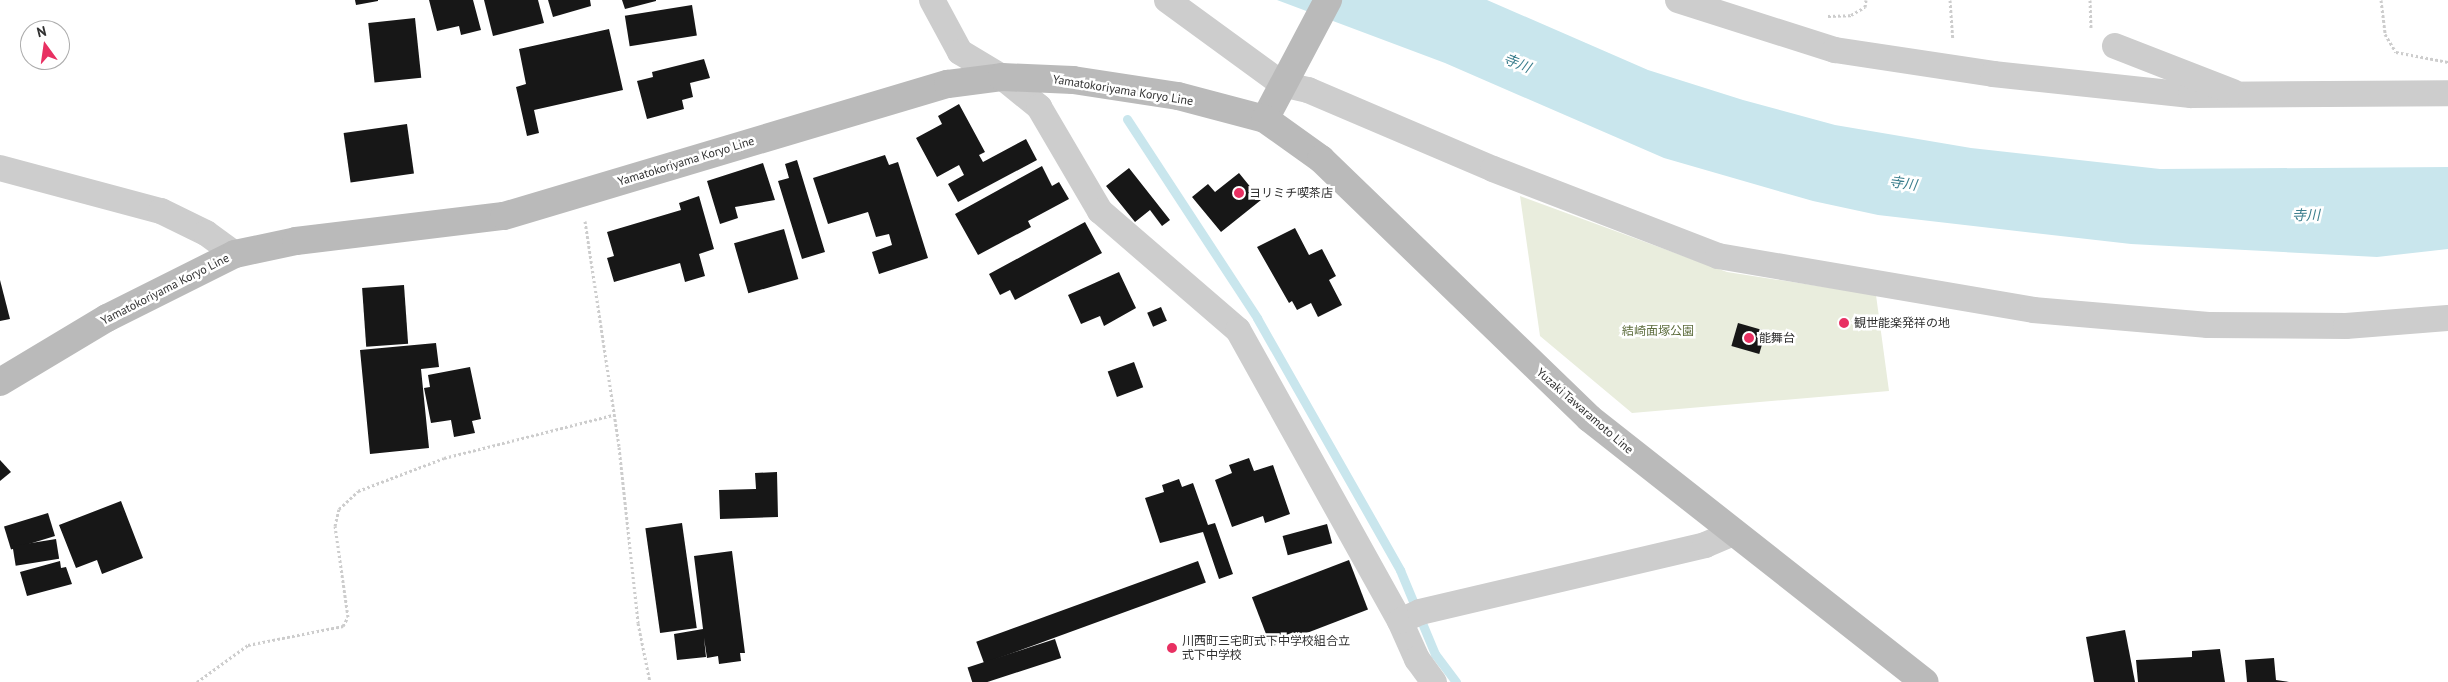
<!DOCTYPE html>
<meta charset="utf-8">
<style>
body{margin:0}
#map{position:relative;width:2448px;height:682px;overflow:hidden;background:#fff;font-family:"PT Sans","Noto Sans JP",sans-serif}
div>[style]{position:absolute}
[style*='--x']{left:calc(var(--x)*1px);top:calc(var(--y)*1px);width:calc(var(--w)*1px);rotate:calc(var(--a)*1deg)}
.green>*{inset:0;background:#e9eddd}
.water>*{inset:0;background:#c9e6ed}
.stream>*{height:9px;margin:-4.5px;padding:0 4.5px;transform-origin:4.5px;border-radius:4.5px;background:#c9e6ed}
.building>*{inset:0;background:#171717;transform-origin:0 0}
.path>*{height:3px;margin-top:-1.5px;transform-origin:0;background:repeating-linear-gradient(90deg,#cdcdcd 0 2.5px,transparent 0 5px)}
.street>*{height:26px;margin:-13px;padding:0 13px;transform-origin:13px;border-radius:13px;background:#cdcdcd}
.secondary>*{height:28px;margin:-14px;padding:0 14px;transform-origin:14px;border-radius:14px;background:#bababa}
.dots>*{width:14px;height:14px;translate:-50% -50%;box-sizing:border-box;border:2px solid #fff;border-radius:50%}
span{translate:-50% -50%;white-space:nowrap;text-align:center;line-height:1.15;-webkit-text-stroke:5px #fff;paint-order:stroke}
.street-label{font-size:12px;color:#303030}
.poi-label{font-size:12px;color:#303030}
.left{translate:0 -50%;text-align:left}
.park-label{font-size:12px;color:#5c6c3c}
.water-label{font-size:14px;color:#3a7d8c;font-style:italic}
.north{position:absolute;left:20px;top:20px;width:50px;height:50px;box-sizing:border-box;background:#fff;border:1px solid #acacac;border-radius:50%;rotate:346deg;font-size:14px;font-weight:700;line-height:20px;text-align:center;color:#303030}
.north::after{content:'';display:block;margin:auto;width:18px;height:22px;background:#e83062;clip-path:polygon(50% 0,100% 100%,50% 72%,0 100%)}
</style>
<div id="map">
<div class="green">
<i style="clip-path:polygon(1520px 196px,1727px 272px,1876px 295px,1889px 391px,1632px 413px,1540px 336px)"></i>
</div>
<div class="water">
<i style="clip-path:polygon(1277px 0,1487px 0,1648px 70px,1743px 100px,1835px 125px,1971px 148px,2160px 169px,2448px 167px,2448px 249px,2377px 257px,2131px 244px,1878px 215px,1813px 201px,1664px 158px,1445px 63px)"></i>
</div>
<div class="stream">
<i style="--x:1127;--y:119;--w:238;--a:56.8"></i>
<i style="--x:1257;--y:318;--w:290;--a:60.4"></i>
<i style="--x:1400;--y:570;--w:91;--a:67.4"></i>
<i style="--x:1435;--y:654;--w:35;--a:53"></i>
</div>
<div class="building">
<i style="clip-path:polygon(355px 0,378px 0,378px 1px,356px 5px)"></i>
<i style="clip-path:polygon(429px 0,473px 0,481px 30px,461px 35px,459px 26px,437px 31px)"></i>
<i style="clip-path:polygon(484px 0,538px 0,544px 23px,493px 36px)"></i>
<i style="clip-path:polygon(548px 0,590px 0,591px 6px,553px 17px)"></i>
<i style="clip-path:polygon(622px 0,656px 0,656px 1px,625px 9px)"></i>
<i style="left:692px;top:5px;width:31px;height:68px;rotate:81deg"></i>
<i style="left:415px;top:18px;width:60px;height:47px;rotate:84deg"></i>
<i style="clip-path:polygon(609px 29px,623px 90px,534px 110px,539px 133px,527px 136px,516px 87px,526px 84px,519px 49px)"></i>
<i style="clip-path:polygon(704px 59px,710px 78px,690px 83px,693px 97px,682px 100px,684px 109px,647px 119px,637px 81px,653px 77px,652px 72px)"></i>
<i style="clip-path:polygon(959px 104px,985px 152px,979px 155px,983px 162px,1026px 139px,1037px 160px,958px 202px,948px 184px,964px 175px,959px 165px,937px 177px,916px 138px,942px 124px,938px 116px)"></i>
<i style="left:407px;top:124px;width:50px;height:64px;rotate:82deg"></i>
<i style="clip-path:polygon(885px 155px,889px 165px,898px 162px,928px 258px,879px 274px,872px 252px,892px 245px,889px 234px,876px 237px,868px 212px,828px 224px,813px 178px)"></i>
<i style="clip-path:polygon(797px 160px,825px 252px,802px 259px,778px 181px,789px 178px,785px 164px)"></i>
<i style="clip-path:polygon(763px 163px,775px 200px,735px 207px,738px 218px,720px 224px,707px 181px)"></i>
<i style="clip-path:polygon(1042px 166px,1052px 186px,1059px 182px,1069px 199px,1028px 221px,1031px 227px,978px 255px,955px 214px)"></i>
<i style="clip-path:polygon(1129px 168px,1170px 220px,1162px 226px,1150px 210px,1135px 222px,1106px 186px)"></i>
<i style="clip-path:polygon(1239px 173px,1261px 200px,1221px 232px,1192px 197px,1208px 184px,1215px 192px)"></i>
<i style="clip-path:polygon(699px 196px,714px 249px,699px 254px,705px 276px,685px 282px,680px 263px,614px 282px,607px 258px,614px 256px,607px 232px,681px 210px,679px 203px)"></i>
<i style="clip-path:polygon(1085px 222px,1102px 253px,1015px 300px,1010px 290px,1000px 295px,989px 274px)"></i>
<i style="clip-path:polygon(1295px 228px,1309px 255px,1322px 249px,1336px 276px,1329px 280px,1342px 305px,1318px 317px,1311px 303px,1297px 310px,1292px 301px,1289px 303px,1257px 247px)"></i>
<i style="left:784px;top:229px;width:52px;height:52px;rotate:74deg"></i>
<i style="clip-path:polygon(1119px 272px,1136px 308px,1104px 326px,1100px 316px,1081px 324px,1068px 295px)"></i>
<i style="clip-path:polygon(0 280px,10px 319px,0 321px)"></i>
<i style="left:404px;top:285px;width:59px;height:42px;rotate:86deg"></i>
<i style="left:1161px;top:307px;width:15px;height:15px;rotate:67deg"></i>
<i style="left:1738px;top:323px;width:29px;height:24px;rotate:16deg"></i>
<i style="clip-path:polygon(436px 343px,439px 367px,421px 369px,429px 448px,370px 454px,360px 350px)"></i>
<i style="left:1134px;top:362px;width:27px;height:28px;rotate:70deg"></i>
<i style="clip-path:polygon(470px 367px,481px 419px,472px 421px,475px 433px,454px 437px,451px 420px,431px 423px,424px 388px,430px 387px,428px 375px)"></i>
<i style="clip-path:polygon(1249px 458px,1254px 471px,1273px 465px,1290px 514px,1265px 523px,1263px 516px,1232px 527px,1215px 480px,1232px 473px,1229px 465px)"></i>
<i style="clip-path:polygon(0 460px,11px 472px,0 481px)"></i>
<i style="clip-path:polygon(777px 472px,778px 517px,720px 519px,719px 490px,756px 489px,755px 473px)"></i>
<i style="clip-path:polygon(1179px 479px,1182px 487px,1193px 483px,1208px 525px,1215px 523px,1233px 574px,1219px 579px,1203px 532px,1160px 543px,1145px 498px,1164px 492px,1162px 485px)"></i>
<i style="clip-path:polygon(121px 501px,143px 558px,102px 574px,97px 560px,76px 568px,59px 525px)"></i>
<i style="left:48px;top:513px;width:24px;height:46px;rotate:73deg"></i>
<i style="left:682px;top:523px;width:106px;height:37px;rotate:82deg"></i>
<i style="left:1327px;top:524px;width:20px;height:46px;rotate:75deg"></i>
<i style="left:56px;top:539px;width:20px;height:44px;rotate:81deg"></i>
<i style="clip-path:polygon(732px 551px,745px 653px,740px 653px,741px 661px,719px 664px,718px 656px,707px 658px,704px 638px,706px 657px,677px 660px,674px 634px,703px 629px,694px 556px)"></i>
<i style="left:1349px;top:560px;width:53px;height:104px;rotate:69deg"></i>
<i style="clip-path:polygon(60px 561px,61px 568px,66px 567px,72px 584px,27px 596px,20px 572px)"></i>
<i style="left:1198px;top:561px;width:23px;height:236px;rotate:70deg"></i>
<i style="clip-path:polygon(2125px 630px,2135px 682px,2094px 682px,2086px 637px)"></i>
<i style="left:1055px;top:639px;width:20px;height:92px;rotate:72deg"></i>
<i style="clip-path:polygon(2220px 649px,2225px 682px,2138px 682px,2136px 660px,2192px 657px,2192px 651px)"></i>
<i style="clip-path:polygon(2274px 658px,2276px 680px,2289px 682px,2247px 682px,2245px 660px)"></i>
</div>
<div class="path">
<i style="--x:1950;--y:0;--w:39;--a:86"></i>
<i style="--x:2090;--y:0;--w:29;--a:88"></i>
<i style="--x:2381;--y:0;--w:34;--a:83"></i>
<i style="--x:2385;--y:34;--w:21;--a:59"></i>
<i style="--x:2396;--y:52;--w:53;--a:10.9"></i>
<i style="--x:1828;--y:16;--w:23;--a:-2"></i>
<i style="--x:1851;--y:15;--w:16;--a:-30"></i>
<i style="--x:1865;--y:7;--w:7;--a:-82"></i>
<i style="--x:585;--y:221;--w:229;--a:81.4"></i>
<i style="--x:619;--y:447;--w:177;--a:83.8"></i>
<i style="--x:638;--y:623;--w:60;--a:78.5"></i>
<i style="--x:197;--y:682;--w:63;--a:-36"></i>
<i style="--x:248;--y:645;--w:97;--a:-11.3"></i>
<i style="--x:343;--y:626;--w:10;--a:-61"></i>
<i style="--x:348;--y:617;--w:92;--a:-98.1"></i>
<i style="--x:335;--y:526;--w:17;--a:-77"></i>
<i style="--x:339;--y:509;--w:26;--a:-43"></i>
<i style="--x:358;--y:491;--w:92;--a:-21"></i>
<i style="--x:444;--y:458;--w:174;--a:-14.3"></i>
</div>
<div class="street">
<i style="--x:932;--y:0;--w:59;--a:61.7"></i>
<i style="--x:960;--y:52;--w:49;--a:30.8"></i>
<i style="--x:1002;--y:77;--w:48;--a:39"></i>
<i style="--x:1039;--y:107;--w:121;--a:59.6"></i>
<i style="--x:1100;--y:211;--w:182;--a:40.8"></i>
<i style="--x:1238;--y:330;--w:333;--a:60.9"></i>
<i style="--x:1400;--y:621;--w:42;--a:65.9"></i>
<i style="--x:1417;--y:659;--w:29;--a:54"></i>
<i style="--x:1167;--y:0;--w:142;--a:36.1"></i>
<i style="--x:1282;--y:84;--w:27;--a:13"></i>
<i style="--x:1308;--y:90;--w:201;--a:23.1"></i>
<i style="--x:1493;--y:169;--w:241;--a:21.1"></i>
<i style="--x:1718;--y:256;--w:320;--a:9.7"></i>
<i style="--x:2033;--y:310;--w:176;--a:4.9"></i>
<i style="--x:2208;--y:325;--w:138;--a:0.4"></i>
<i style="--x:2346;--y:326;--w:102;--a:-4.5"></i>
<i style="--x:1678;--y:0;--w:165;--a:17.7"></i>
<i style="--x:1835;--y:50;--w:160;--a:8.6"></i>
<i style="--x:1993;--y:74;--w:199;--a:6.1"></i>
<i style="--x:2191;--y:95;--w:257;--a:-0.4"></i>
<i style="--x:2115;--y:46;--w:127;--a:21.3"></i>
<i style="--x:0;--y:168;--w:167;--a:15"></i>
<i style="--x:161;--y:211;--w:50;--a:26.1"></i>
<i style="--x:206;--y:233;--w:36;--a:36"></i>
<i style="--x:1400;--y:621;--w:22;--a:-24"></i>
<i style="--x:1420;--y:612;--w:293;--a:-13.2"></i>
<i style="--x:1705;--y:545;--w:30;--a:-23"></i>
</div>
<div class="secondary">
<i style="--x:1265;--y:119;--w:135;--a:-62.1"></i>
<i style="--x:0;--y:382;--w:125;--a:-30.9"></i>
<i style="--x:107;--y:318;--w:143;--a:-26.6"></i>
<i style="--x:235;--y:254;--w:62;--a:-12"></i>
<i style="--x:296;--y:241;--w:209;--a:-6.9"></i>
<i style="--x:504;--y:216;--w:463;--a:-16.6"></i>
<i style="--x:948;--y:84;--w:54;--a:-7.4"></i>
<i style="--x:1002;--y:77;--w:71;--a:2.4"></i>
<i style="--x:1073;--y:80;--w:106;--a:8.7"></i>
<i style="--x:1178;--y:96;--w:90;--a:14.8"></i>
<i style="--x:1265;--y:119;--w:69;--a:35.5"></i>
<i style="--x:1321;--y:159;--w:373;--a:44"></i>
<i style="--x:1589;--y:418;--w:427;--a:38.2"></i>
</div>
<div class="dots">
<i style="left:1239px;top:193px;background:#e83062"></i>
<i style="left:1844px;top:323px;background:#e83062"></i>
<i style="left:1749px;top:338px;background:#e83062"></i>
<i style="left:1172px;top:648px;background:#e83062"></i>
</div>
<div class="street-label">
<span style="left:1123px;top:90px;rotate:9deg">Yamatokoriyama Koryo Line</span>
<span style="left:686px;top:161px;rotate:-17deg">Yamatokoriyama Koryo Line</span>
<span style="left:165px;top:289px;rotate:-27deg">Yamatokoriyama Koryo Line</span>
<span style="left:1585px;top:411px;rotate:41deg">Yuzaki Tawaramoto Line</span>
</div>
<div class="poi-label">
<span class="left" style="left:1249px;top:193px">ヨリミチ喫茶店</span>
<span class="left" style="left:1854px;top:323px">観世能楽発祥の地</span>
<span class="left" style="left:1759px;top:338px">能舞台</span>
<span class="left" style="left:1182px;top:648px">川西町三宅町式下中学校組合立<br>式下中学校</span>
</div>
<div class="park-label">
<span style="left:1658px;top:331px">結崎面塚公園</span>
</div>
<div class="water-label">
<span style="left:1517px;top:63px;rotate:22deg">寺川</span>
<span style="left:1903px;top:183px;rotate:8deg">寺川</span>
<span style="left:2306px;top:215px;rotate:-1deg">寺川</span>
</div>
<div class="north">N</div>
</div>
